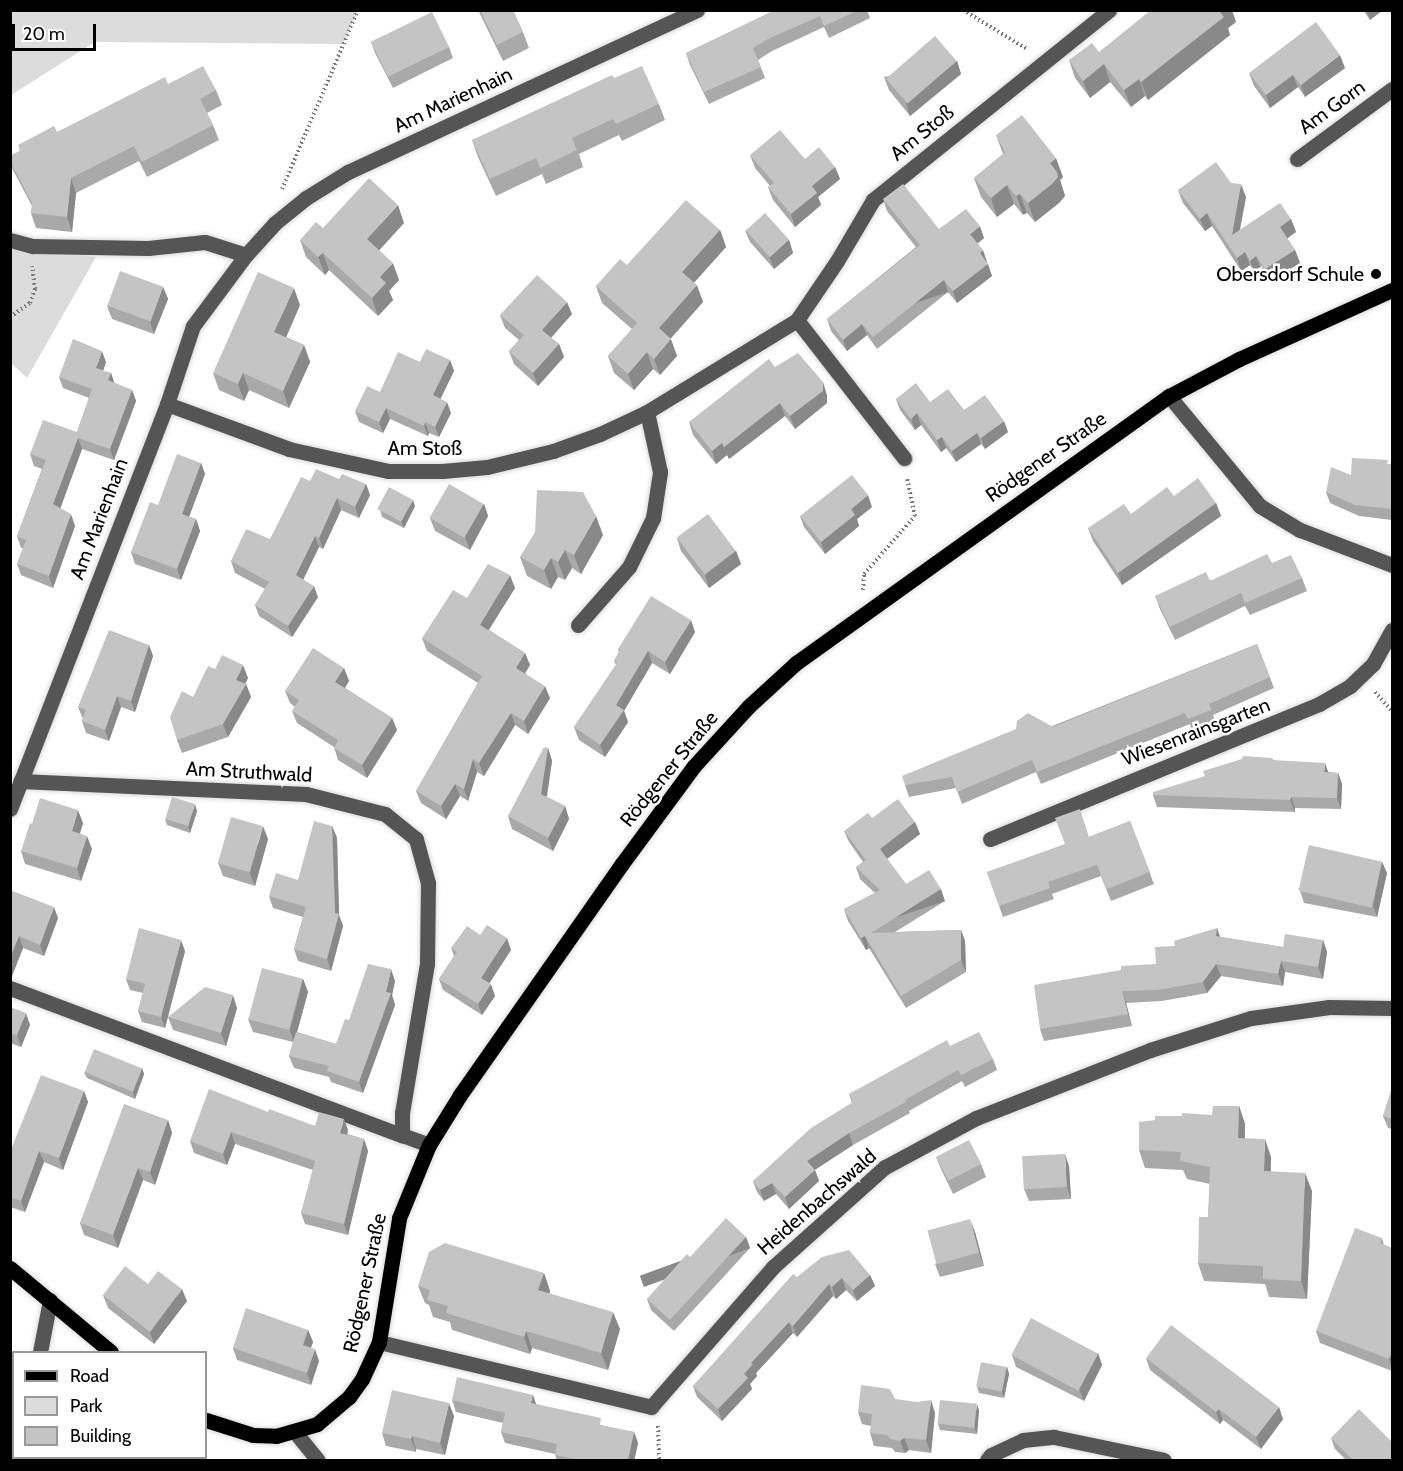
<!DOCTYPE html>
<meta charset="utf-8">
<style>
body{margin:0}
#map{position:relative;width:1403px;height:1471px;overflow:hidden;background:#fff;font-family:Cabin,sans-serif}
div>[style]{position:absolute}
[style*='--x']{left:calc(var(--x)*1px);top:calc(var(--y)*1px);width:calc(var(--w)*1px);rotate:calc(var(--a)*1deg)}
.green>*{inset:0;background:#dcdcdc}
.path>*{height:4px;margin-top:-2px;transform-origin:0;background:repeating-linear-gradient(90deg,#777 0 1.5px,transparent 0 4.5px)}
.roads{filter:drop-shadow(0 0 2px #dbdbdb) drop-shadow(0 0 2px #dbdbdb)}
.minor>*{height:15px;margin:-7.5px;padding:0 7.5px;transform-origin:7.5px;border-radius:7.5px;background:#555}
.major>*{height:15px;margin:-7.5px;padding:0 7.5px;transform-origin:7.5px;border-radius:7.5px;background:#000}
.wall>*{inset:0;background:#a9a9a9}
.shaded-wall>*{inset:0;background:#898989;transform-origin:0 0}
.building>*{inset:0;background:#c4c4c4;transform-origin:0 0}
.dots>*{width:16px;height:16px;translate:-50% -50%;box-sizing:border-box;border:3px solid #fff;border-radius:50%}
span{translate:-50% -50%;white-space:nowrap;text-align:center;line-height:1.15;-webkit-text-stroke:5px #fff;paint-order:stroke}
.street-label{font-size:20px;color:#000}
.poi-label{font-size:20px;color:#000}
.right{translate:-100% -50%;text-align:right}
.frame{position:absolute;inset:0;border:12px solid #000;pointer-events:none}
.legend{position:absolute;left:12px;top:1351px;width:195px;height:108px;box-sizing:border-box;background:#fff;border:2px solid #999;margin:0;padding:8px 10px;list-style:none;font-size:18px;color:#000}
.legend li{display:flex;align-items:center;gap:12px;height:30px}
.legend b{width:30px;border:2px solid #999}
.scale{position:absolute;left:12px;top:24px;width:84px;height:27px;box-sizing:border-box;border:3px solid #000;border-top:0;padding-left:8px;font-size:18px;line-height:21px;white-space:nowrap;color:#000;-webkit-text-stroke:4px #fff;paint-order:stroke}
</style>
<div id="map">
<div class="green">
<i style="clip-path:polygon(11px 10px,358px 10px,358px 11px,343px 44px,95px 42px,11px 95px)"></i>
<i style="clip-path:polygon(10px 249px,96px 257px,27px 378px,11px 363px)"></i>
</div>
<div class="path">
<i style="--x:963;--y:10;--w:75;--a:31.4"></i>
<i style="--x:282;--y:189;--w:194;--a:-67"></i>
<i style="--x:10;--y:317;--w:24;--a:-35"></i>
<i style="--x:30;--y:303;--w:15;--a:-70"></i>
<i style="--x:35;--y:289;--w:23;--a:-97"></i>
<i style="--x:863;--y:590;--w:16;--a:-86"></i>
<i style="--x:864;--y:574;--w:77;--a:-48.7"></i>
<i style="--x:915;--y:516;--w:40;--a:-102"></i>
<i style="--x:1375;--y:692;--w:25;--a:48"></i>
<i style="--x:658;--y:1426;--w:34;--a:88"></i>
</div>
<div class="roads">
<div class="minor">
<i style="--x:1297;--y:159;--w:118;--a:-36.4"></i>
<i style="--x:10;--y:240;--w:24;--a:15"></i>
<i style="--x:33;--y:246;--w:115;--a:1"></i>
<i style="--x:148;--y:248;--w:57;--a:-6"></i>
<i style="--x:205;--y:242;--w:43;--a:17.6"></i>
<i style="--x:797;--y:320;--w:175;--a:52.2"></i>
<i style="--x:1169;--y:396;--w:143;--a:50.4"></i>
<i style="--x:1260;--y:506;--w:47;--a:31"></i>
<i style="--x:1300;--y:530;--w:98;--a:20.8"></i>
<i style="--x:167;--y:404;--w:130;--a:20.2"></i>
<i style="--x:289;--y:449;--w:101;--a:12.5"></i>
<i style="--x:388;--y:471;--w:54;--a:0"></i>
<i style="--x:442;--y:471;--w:45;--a:-5.1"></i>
<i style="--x:487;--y:467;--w:68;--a:-13.6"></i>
<i style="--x:553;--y:451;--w:50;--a:-19.9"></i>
<i style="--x:600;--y:434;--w:52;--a:-25.1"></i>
<i style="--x:647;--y:412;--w:176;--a:-31.5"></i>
<i style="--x:797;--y:320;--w:71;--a:-55.9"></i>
<i style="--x:837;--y:261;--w:71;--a:-59.5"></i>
<i style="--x:873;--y:200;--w:303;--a:-38.8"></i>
<i style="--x:578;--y:625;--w:77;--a:-48.7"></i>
<i style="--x:629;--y:567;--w:55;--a:-63.9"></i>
<i style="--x:653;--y:518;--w:47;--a:-81.3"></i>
<i style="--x:660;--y:472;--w:61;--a:-102.2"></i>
<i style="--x:10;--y:809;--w:434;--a:-68.8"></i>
<i style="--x:167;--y:404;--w:82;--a:-71.6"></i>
<i style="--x:193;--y:326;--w:89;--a:-53.3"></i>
<i style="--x:246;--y:255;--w:43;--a:-47.8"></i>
<i style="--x:275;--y:223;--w:40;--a:-39"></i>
<i style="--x:306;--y:198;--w:49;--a:-31.8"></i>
<i style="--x:348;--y:172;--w:385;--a:-24.9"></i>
<i style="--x:990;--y:839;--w:356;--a:-22.3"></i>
<i style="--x:1319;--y:704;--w:36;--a:-30"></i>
<i style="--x:1350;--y:686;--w:32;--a:-44"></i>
<i style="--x:1373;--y:664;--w:39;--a:-61"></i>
<i style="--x:10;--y:988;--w:419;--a:20.6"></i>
<i style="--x:402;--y:1135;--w:22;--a:-90"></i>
<i style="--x:402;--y:1113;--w:151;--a:-80.5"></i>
<i style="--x:427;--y:964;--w:81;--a:-89.3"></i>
<i style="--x:428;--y:883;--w:46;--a:-105.3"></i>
<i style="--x:416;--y:839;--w:40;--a:-141"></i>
<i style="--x:385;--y:814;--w:81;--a:-165.8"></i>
<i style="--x:306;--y:794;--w:286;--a:-177.4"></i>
<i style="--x:402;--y:1135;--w:29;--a:20"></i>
<i style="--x:379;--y:1342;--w:280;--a:13.4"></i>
<i style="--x:651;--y:1407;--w:186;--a:-48.9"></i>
<i style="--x:773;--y:1267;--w:150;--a:-41.8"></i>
<i style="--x:885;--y:1167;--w:103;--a:-28.3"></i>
<i style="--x:976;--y:1118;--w:187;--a:-21.3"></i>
<i style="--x:1150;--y:1050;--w:106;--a:-17.6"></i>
<i style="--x:1251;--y:1018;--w:79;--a:-8"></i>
<i style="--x:1329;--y:1007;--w:63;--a:0.9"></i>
<i style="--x:40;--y:1352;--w:53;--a:-79.1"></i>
<i style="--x:295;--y:1432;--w:36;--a:51"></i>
<i style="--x:33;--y:1460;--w:2;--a:-90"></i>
<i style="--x:987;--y:1460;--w:6;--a:-51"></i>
<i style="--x:991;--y:1455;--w:35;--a:-25"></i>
<i style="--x:1023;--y:1440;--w:31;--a:-6"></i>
<i style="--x:1054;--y:1437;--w:112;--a:11.8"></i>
</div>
<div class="major">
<i style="--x:10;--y:1268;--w:131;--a:39.7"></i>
<i style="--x:206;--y:1420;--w:49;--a:17.7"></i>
<i style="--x:253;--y:1435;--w:23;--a:2"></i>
<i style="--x:276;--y:1436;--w:43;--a:-16.3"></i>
<i style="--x:317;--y:1424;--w:42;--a:-40.2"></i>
<i style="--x:349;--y:1397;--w:22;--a:-54"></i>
<i style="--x:362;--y:1379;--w:41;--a:-65.3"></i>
<i style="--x:379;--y:1342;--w:126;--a:-80.8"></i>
<i style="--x:399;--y:1218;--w:79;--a:-67.7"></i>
<i style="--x:429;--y:1145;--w:59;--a:-58.2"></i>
<i style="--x:460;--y:1095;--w:281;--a:-55"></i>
<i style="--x:621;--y:865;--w:123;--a:-53.6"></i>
<i style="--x:694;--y:766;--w:81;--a:-47.5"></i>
<i style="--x:749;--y:706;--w:64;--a:-42.5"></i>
<i style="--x:796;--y:663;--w:459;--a:-35.6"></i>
<i style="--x:1169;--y:396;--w:79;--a:-27.9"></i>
<i style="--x:1239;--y:359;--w:168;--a:-24.3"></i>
</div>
</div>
<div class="wall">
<i style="clip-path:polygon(478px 10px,513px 10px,523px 32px,529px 48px,503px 61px)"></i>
<i style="clip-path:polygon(775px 10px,867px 10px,870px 18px,829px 38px,824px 27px,772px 51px,758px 60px,765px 78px,709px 104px,690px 65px,686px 53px)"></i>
<i style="clip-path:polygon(1363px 10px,1383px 10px,1370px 20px)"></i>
<i style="clip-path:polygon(1236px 22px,1228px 28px,1230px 35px,1148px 100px,1145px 96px,1131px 107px,1110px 82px,1090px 98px,1075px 78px,1069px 60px,1099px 52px)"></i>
<i style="clip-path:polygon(371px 42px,449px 47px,453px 58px,393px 88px,375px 53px)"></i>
<i style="clip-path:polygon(957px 61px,961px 74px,910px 116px,889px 90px,884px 77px)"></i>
<i style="clip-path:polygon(1345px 68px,1305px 97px,1298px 87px,1270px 108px,1254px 86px,1249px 73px)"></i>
<i style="clip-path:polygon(614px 78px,659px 104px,665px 120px,622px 141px,619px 135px,579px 154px,583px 167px,546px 184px,542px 174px,496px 196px,478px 157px,472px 140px)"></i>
<i style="clip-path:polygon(168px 84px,216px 90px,222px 105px,207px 113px,213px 125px,219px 140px,147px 177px,139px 161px,76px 193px,72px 232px,36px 228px,31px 213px,32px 206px,14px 172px,10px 163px,10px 156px,57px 132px)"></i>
<i style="clip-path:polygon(996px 135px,1063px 177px,1060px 180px,1065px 196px,1059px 203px,1035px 222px,1027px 213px,1023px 215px,1014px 204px,997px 217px,981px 197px,974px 178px,1003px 154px)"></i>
<i style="clip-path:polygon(750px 155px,805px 159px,835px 167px,840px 179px,818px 197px,821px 205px,795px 227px,773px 200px,768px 187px,770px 186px,755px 168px)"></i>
<i style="clip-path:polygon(1231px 183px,1246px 197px,1240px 230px,1291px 219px,1296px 232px,1287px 238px,1295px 250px,1300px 263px,1269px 282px,1261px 269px,1255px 273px,1250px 265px,1241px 271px,1212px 226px,1205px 231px,1183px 203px,1178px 190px)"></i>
<i style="clip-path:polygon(883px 199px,939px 229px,984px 238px,978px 243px,987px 262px,987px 263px,992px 276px,957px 303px,948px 292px,877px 349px,867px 335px,847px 351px,831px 331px,827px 319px,916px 247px,887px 211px)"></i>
<i style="clip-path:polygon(404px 223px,379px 250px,399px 280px,389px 291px,393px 300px,378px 316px,329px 270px,325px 275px,306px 257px,300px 240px,323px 228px)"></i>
<i style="clip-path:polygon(720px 230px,726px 247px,694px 283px,703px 302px,670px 339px,677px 356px,660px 375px,653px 369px,634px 390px,614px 373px,608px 356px,632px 329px,602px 303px,596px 286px,627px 265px)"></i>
<i style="clip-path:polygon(745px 230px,789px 240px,793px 253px,774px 269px,750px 242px)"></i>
<i style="clip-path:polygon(163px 287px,168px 299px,154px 334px,112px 319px,107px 306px)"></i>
<i style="clip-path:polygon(300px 305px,286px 337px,304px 345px,310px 362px,289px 408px,249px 390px,244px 401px,219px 390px,213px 373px)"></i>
<i style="clip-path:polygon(572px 314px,551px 338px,559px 344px,564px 357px,538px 386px,514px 364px,509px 351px,519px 340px,505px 328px,500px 315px)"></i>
<i style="clip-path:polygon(450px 360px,454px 371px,440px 399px,451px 413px,439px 437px,429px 433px,428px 436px,390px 419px,383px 433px,359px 422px,355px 411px,420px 362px)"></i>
<i style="clip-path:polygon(106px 362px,103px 371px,111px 373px,114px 383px,132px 390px,136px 401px,114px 460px,82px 449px,60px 508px,75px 526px,53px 588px,21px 575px,17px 564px,23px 548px,21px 548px,17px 536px,42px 469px,34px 466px,30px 454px,77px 432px,89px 398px,63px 388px,59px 377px)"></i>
<i style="clip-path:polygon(775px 367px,827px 395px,827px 403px,795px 429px,785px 416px,729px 459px,727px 455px,716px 464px,693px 435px,689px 422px)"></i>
<i style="clip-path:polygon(896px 399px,930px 402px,964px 410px,1008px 432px,985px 449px,981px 444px,956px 462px,946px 448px,941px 452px,921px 425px,915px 430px,900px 410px)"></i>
<i style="clip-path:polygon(201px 463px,205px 474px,189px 517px,196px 519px,200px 531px,181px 580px,135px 564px,131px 552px,158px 505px)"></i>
<i style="clip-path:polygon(1389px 464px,1392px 464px,1392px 520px,1359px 516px,1330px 503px,1326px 492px,1351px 475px)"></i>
<i style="clip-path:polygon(339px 479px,366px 484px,370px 495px,359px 518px,341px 510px,323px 549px,319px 547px,303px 580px,318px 597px,292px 637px,259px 616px,255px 605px,265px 589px,235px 573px,231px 561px,270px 539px,310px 481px)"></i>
<i style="clip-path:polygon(1174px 496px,1216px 503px,1221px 516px,1122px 585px,1093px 541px,1088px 528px,1131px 514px)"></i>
<i style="clip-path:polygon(484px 504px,488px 516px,470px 550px,435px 531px,430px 518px)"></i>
<i style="clip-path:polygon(415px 506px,404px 528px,382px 517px,380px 510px)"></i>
<i style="clip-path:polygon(872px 507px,857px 519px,859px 526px,825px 554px,804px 527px,800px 516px)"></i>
<i style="clip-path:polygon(603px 535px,581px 574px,572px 568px,565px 580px,558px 577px,551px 589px,527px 576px,520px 557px)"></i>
<i style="clip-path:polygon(677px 538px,736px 551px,741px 564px,709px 588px,681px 551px)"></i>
<i style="clip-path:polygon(1272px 563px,1302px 578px,1307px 591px,1250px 615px,1245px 606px,1175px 640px,1160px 609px,1155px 596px)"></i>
<i style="clip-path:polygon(515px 588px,489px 630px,525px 653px,530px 665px,525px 673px,550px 698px,528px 734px,515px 725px,484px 776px,477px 772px,468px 801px,460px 796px,446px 819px,421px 803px,416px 791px,478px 683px,427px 651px,422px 638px,467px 598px)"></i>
<i style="clip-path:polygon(695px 632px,670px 674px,652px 663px,624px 711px,628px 722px,605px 757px,579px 740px,574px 727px,616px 665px,614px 661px,619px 652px,618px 649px)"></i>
<i style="clip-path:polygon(1257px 644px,1274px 688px,1213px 715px,1215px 721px,1192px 731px,1190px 724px,1041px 784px,1036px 772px,962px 804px,956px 788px,909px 797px,905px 785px)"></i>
<i style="clip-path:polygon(149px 645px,153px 656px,135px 712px,121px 707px,109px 741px,86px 733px,82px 721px,83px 719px,78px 707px)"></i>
<i style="clip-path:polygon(344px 668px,349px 681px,345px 688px,392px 718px,397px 730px,367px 778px,338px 760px,334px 747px,297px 723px,292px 711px,295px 707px,290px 703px,285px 691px)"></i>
<i style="clip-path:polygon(215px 669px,248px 678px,245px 684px,246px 684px,251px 697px,228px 737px,182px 753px,177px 740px,193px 697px)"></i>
<i style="clip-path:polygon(548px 748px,552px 761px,547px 797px,565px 806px,569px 819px,553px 851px,512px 829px,508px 816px)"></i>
<i style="clip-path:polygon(1272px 758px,1273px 760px,1329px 772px,1338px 773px,1342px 784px,1341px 809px,1295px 808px,1295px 812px,1157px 807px,1153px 795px)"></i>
<i style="clip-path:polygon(197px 811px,190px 833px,167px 825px,165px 819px)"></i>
<i style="clip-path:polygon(872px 818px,915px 822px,920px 834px,887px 859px,906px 884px,945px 901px,895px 932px,961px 930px,965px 941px,966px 972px,906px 1008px,869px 948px,866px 950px,848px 921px,844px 909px,875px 893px,860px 879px,856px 867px,863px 862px,849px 842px,844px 831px)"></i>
<i style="clip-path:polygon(1130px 821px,1154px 884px,1111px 901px,1101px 876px,1052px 894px,1054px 899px,1003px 917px,987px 872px,1089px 837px)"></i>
<i style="clip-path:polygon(83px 823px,80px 834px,92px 849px,81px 881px,25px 864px,21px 851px)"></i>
<i style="clip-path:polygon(332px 826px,337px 838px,339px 915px,343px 926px,331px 971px,298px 961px,294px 949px,303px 917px,273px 908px,269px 896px,298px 880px)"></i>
<i style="clip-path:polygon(268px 839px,255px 886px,223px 876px,218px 863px)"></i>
<i style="clip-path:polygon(1382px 862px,1387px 873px,1377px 917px,1304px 903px,1300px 891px)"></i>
<i style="clip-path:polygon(10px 890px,58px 918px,44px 956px,23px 948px,10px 979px)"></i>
<i style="clip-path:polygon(1217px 928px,1220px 937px,1283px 947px,1323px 940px,1327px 952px,1323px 979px,1285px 972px,1283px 986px,1221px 976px,1207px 993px,1162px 1001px,1126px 1003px,1132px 1026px,1044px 1041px,1040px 1029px,1156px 964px,1175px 946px)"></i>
<i style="clip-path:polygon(480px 935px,511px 950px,489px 983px,495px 996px,482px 1015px,443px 990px,439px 979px,454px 956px,451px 948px)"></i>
<i style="clip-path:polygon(185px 951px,165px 1028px,142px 1022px,138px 1011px,143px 993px,130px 990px,126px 979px)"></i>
<i style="clip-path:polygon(303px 979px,308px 992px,297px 1032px,336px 1044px,349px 1020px,395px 981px,392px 995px,395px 1005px,363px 1093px,331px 1082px,329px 1077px,294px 1068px,289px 1056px,293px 1042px,253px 1032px,248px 1019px)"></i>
<i style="clip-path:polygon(10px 1007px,30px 1025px,21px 1047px,10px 1043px)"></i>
<i style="clip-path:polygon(237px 1008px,226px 1046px,173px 1030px,168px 1017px)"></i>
<i style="clip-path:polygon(950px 1046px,993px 1059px,997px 1070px,965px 1087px,962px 1081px,909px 1111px,910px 1113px,853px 1145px,815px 1170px,819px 1181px,789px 1209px,776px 1194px,764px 1201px,757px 1192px,753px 1181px,852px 1103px,849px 1094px)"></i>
<i style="clip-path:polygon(142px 1068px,144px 1074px,135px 1099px,87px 1078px,84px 1072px)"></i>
<i style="clip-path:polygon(1392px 1088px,1392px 1129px,1388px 1128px,1383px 1116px)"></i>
<i style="clip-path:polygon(84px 1091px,88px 1102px,63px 1170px,44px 1162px,25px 1212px,10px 1207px,10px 1152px)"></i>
<i style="clip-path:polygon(1239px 1106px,1245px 1124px,1245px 1138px,1271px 1157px,1271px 1172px,1312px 1191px,1307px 1299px,1269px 1297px,1265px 1284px,1204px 1281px,1198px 1263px,1208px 1217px,1210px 1184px,1187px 1179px,1183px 1170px,1145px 1168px,1139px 1150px,1155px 1120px,1182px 1116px,1212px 1115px)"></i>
<i style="clip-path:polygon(268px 1112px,315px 1126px,348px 1130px,347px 1134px,364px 1139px,368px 1151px,348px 1235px,305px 1224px,301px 1213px,313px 1170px,235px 1144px,227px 1165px,194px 1153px,190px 1141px)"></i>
<i style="clip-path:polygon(168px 1120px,172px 1133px,155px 1185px,143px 1180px,118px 1248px,84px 1235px,80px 1223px)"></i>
<i style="clip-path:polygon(936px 1157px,981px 1164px,986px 1177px,953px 1194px,941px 1169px)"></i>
<i style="clip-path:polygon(1069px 1166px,1071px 1199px,1029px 1201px,1024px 1189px)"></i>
<i style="clip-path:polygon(975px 1232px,984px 1266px,940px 1277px,935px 1264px)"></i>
<i style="clip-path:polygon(746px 1237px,750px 1248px,674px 1331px,651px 1310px,647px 1299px,690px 1257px)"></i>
<i style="clip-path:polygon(1382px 1238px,1384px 1245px,1392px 1248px,1392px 1371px,1320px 1343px,1316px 1331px)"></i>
<i style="clip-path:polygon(544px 1273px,550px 1291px,549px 1293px,620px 1329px,608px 1370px,532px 1348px,530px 1354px,452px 1330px,450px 1322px,433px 1317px,429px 1305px,425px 1303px,418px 1286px)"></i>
<i style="clip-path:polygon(870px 1275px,875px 1286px,857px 1301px,846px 1290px,836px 1299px,833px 1296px,797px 1337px,793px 1333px,756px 1373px,757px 1376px,750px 1384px,752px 1389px,722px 1421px,697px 1397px,693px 1386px,797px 1277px)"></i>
<i style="clip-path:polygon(148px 1284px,187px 1301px,154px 1344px,108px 1308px,103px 1295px)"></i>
<i style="clip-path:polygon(308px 1330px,313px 1342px,311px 1348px,319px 1361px,311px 1385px,237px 1360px,233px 1348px)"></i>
<i style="clip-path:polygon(1098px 1353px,1102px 1365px,1084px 1401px,1016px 1367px,1012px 1355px)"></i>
<i style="clip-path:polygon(1146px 1358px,1283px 1419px,1261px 1449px,1223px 1420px,1220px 1424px,1150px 1370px)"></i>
<i style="clip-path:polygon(1007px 1367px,1009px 1374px,1004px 1398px,979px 1393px,977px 1387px)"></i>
<i style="clip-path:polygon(533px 1395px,536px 1404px,604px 1426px,634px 1432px,638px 1443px,634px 1461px,557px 1461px,555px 1454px,505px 1443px,501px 1432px,503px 1423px,456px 1412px,452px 1400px)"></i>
<i style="clip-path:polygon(895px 1399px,935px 1413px,931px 1453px,909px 1450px,905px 1453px,895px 1452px,892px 1448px,874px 1446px,870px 1433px,871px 1426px,862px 1424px,858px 1412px)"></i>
<i style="clip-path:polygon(979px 1410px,977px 1434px,940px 1430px,938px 1424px)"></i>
<i style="clip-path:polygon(454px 1416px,445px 1455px,416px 1449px,416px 1452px,386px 1446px,382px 1433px)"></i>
<i style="clip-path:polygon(1331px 1438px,1392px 1461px,1347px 1461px,1335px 1449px)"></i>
</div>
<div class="shaded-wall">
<i style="clip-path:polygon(1222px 10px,1232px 10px,1236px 22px,1228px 28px,1230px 35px,1148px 100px,1141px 82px)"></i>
<i style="clip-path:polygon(1366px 10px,1383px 10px,1370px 20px)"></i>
<i style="clip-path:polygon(1340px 55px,1345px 68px,1305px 97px,1301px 85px)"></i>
<i style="clip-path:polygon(957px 61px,961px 74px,910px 116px,906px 103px)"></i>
<i style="clip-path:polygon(1104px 64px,1110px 82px,1090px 98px,1083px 81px)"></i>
<i style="clip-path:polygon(1293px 75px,1298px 87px,1270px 108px,1266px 95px)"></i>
<i style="clip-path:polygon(1139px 79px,1145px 96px,1131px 107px,1124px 90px)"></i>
<i style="clip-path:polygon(1056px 158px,1063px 177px,1060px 180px,1065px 196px,1059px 203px,1035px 222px,1028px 203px,1050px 163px)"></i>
<i style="clip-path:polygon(835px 167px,840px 179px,818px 197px,821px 205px,795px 227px,791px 214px,812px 186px)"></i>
<i style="clip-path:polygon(71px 178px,76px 193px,72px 232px,67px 217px)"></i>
<i style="clip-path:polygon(1241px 184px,1246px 197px,1236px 248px,1232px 235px)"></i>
<i style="clip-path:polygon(1007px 185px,1014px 204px,997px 217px,991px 198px)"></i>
<i style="left:1020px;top:194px;width:20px;height:4px;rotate:70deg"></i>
<i style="clip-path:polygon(398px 205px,404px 223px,374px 256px,367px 239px)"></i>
<i style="clip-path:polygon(1207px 213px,1212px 226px,1205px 231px,1200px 219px)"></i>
<i style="clip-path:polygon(1291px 219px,1296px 232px,1285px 240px,1280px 227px)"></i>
<i style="clip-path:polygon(980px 226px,984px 238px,974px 246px,970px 234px)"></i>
<i style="clip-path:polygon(720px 230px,726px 247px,688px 289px,682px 272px)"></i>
<i style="clip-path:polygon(789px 240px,793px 253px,774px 269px,769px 256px)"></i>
<i style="clip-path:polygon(983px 250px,987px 262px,984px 265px,980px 253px)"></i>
<i style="clip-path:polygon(1295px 250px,1300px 263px,1269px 282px,1265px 269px)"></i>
<i style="clip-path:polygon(1245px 252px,1250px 265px,1241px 271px,1237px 258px)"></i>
<i style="clip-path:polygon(323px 253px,329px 270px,325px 275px,318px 257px)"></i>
<i style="clip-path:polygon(1256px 256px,1261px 269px,1255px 273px,1250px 261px)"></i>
<i style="clip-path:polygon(393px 263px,399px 280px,389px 291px,393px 300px,378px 316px,372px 298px,380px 277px)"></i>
<i style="clip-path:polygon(988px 264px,992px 276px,957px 303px,953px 291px)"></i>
<i style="left:944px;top:280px;width:13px;height:91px;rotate:72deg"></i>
<i style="clip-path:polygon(697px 285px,703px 302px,665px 345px,659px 328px)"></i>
<i style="clip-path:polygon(163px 287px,168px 299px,154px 334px,150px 322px)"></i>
<i style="clip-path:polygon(294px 288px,300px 305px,281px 349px,274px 332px)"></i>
<i style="clip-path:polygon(567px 302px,572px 314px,547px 342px,542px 330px)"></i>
<i style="clip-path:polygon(862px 324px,867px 335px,847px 351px,843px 340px)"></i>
<i style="clip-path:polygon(671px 339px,677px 356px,660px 375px,654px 359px)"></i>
<i style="clip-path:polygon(559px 344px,564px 357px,538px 386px,533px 373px)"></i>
<i style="clip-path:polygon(304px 345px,310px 362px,289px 408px,283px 391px)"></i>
<i style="clip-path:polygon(102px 351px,106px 362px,100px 379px,96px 368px)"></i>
<i style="clip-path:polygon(647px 352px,653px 369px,634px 390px,628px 374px)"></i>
<i style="clip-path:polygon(450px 360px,454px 371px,437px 406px,433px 395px)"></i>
<i style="clip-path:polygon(111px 373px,115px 385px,108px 380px)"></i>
<i style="clip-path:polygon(243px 373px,249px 390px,244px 401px,238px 384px)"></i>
<i style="clip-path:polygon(823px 382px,827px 395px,827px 403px,795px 429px,790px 416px)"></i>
<i style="clip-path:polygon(132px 390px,136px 401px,114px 460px,110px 449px)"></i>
<i style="clip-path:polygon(447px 402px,451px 413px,439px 437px,435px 427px)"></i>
<i style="clip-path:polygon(780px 403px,785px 416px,729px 459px,724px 447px)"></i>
<i style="clip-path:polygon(386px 408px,390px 419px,383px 433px,379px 422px)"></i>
<i style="clip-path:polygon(917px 413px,921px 425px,915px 430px,911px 419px)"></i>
<i style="clip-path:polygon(1004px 421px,1008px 432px,985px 449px,981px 438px)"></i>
<i style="clip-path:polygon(425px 422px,429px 433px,428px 436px,424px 426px)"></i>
<i style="clip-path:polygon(977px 433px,981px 444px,956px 462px,952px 451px)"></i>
<i style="clip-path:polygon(942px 437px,946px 448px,941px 452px,937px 440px)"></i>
<i style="clip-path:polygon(78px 438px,82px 449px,58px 515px,53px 504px)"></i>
<i style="clip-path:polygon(722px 443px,727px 455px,716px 464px,712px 451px)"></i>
<i style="clip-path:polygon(201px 463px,205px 474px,186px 525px,182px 514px)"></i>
<i style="clip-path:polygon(366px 484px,370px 495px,359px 518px,355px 507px)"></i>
<i style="clip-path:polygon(868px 495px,872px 507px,857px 519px,859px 526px,825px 554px,821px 542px,851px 509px)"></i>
<i style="clip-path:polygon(337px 498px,341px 510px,323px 549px,319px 538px)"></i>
<i style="clip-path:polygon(413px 500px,415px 506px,404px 528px,401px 522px)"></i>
<i style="clip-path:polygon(1216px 503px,1221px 516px,1122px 585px,1118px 573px)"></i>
<i style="clip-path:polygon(484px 504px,488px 516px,470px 550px,465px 537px)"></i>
<i style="clip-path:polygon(71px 514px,75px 526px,53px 588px,49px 576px)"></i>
<i style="clip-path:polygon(596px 516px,603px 535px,581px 574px,574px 555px)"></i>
<i style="clip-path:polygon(196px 519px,200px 531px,181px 580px,177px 569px)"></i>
<i style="clip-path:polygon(315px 536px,319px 547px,300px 586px,296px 575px)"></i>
<i style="clip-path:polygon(565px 550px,572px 568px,565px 580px,558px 562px)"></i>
<i style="clip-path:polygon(736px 551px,741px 564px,709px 588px,705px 575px)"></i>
<i style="clip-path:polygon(551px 558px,558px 577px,551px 589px,544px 570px)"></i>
<i style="clip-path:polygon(510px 575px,515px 588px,484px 637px,480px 625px)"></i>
<i style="clip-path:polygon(314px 586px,318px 597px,292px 637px,288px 626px)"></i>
<i style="clip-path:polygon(691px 620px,695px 632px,670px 674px,665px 662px)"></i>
<i style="clip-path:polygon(149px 645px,153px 656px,135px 712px,131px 701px)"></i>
<i style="clip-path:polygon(648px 651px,652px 663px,624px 711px,628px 722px,605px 757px,600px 745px,616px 705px)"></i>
<i style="clip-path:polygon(525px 653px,530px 665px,521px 680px,516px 668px)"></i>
<i style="clip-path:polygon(243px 665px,248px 678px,241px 692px,236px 680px)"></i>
<i style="clip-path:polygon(344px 668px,349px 681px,340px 695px,335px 682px)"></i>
<i style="clip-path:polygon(246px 684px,251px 697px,228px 737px,223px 724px)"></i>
<i style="clip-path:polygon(545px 686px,550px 698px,528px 734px,524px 721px)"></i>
<i style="clip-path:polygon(117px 696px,121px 707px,109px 741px,105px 730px)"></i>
<i style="clip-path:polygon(511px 713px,515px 725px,484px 776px,479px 763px)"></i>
<i style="clip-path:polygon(392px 718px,397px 730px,367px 778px,362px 765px)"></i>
<i style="clip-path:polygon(548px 748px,552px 761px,545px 806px,541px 794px)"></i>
<i style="clip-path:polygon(473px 759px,477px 772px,468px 801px,464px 789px)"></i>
<i style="clip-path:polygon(1325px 763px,1329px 774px,1324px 772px)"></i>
<i style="clip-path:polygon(1338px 773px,1342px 784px,1341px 809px,1337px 798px)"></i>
<i style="clip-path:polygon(455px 784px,460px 796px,446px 819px,441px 806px)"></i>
<i style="clip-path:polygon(1291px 797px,1295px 808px,1295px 812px,1290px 800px)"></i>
<i style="clip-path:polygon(195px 804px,197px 811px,190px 833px,188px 826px)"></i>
<i style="clip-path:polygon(565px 806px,569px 819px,553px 851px,548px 838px)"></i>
<i style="clip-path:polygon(78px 810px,83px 823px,76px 844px,72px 831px)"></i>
<i style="clip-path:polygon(915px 822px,920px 834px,884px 861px,880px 849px)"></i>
<i style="clip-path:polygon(263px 826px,268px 839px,255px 886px,250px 873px)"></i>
<i style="clip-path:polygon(332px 826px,337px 838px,339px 915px,343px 926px,331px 971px,327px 959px,335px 913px)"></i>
<i style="clip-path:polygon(87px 836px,92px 849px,81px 881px,77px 868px)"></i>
<i style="clip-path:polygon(1382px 862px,1387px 873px,1377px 917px,1373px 906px)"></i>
<i style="left:941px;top:889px;width:13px;height:83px;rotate:72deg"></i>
<i style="clip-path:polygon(54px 907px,58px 918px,44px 956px,40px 945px)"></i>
<i style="clip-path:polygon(1217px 928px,1221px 940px,1216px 936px)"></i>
<i style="clip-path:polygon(961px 930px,965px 941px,966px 972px,961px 960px)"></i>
<i style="clip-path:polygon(19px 936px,23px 948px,11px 979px,10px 958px)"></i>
<i style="clip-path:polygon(865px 936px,869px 948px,866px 950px,861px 938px)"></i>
<i style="clip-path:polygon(507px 938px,511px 950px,485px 990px,481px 978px)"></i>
<i style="clip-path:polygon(181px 940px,185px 951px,165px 1028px,161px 1017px)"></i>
<i style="clip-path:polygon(1323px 940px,1327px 952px,1323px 979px,1318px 967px)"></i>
<i style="clip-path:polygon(1281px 961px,1285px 972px,1283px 986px,1278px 974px)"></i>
<i style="clip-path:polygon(1216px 964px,1221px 976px,1207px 993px,1203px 982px)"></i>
<i style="clip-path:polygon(391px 969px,395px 981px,392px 995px,395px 1005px,363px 1093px,359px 1082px,386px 992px)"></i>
<i style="clip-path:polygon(303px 979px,308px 992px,294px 1043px,290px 1030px)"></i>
<i style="clip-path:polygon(491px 984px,495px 996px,482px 1015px,478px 1004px)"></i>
<i style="clip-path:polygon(1122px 991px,1126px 1003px,1132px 1026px,1128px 1014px)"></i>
<i style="clip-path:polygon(233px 995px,237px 1008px,226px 1046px,221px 1033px)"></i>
<i style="clip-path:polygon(26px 1013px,30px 1025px,21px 1047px,17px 1035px)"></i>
<i style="clip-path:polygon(142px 1068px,144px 1074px,135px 1099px,133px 1092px)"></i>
<i style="clip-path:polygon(84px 1091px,88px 1102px,63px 1170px,59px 1158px)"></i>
<i style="clip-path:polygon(1239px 1106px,1245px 1124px,1244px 1156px,1238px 1138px)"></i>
<i style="clip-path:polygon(344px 1119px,348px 1130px,345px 1144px,340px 1133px)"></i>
<i style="clip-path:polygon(168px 1120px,172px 1133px,155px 1185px,150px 1172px)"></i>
<i style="clip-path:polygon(231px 1132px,235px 1144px,227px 1165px,223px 1154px)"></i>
<i style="clip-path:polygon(849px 1133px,853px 1145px,811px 1172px,807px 1161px)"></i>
<i style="clip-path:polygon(364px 1139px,368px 1151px,348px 1235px,344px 1224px)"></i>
<i style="clip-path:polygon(1265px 1139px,1271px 1157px,1270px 1189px,1264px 1171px)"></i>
<i style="clip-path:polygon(39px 1151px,44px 1162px,25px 1212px,21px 1201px)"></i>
<i style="clip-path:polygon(1065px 1154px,1069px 1166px,1071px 1199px,1067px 1187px)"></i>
<i style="clip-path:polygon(138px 1168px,143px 1180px,118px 1248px,113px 1235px)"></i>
<i style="clip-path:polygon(815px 1170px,819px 1181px,789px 1209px,785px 1197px)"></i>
<i style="clip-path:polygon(1305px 1173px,1312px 1191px,1307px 1299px,1301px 1281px)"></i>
<i style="clip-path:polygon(772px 1183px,776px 1194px,764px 1201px,760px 1190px)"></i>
<i style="clip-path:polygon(970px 1219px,975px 1232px,984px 1266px,979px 1253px)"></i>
<i style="left:746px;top:1237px;width:12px;height:113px;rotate:70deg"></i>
<i style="clip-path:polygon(544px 1273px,550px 1291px,545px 1308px,538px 1290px)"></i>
<i style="clip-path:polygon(870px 1275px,875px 1286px,857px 1301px,853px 1290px)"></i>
<i style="clip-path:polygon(842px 1278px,846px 1290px,836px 1299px,832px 1287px)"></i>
<i style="clip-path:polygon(829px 1284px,833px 1296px,797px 1337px,793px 1326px)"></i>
<i style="clip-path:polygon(182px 1289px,187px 1301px,154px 1344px,150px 1332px)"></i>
<i style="clip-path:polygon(613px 1312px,620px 1329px,608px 1370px,601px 1353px)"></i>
<i style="clip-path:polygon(789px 1322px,793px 1333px,756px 1373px,757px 1376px,750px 1384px,752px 1389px,722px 1421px,718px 1409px,751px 1363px)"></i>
<i style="clip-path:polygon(308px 1330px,313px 1342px,307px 1357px,303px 1345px)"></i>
<i style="clip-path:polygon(526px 1331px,532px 1348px,530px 1354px,524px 1337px)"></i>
<i style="clip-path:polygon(315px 1349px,319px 1361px,311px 1385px,307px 1373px)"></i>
<i style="clip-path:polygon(1392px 1351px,1392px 1368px,1389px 1359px)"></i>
<i style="clip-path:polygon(1098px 1353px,1102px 1365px,1084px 1401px,1079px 1389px)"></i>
<i style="clip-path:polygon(1007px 1367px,1009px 1374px,1004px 1398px,1002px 1392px)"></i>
<i style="clip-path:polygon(533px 1395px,537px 1407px,531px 1403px)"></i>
<i style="clip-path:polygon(931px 1400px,935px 1413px,931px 1453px,926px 1440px)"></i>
<i style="clip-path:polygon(449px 1403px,454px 1416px,445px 1455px,440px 1443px)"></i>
<i style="clip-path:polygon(977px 1404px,979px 1410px,977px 1434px,974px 1427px)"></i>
<i style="clip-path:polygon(1279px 1407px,1283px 1419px,1261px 1449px,1256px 1437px)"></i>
<i style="clip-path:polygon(1219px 1409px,1223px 1420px,1220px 1424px,1216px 1412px)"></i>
<i style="clip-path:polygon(634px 1432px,638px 1443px,634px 1461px,628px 1460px)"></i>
<i style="clip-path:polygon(412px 1436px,416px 1449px,416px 1452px,411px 1439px)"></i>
<i style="clip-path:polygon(904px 1438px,909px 1450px,905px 1453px,900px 1441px)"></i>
<i style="clip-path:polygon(14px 1458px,18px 1458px,18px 1461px,13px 1461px)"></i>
</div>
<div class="building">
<i style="clip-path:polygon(480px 10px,513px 10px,523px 32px,497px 45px)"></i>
<i style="clip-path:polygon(775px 10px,859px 10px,824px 26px,820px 16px,768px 39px,753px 48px,761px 67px,704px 92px,686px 53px)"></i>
<i style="clip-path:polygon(1151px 10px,1222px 10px,1220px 12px,1224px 17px,1141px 82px,1139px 79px,1124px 90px,1104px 64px,1083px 81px,1069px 60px,1092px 43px,1099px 52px)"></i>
<i style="left:432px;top:12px;width:39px;height:68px;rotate:64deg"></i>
<i style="clip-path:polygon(1316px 22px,1340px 55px,1301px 85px,1293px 75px,1266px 95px,1249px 73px)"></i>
<i style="left:935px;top:36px;width:33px;height:65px;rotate:49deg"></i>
<i style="clip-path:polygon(203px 66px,216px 90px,200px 99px,213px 125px,142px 162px,134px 146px,71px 178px,67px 217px,31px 213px,32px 203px,10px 161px,10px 156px,20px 151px,18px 145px,54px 126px,57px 132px,165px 77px,168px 84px)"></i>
<i style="clip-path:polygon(642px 66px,659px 104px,616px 124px,613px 119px,572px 138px,577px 150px,540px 168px,536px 158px,490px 179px,472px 140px,612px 75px,614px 78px)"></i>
<i style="clip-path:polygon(1022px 115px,1056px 158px,1050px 163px,1057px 172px,1058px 177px,1052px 184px,1028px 203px,1020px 194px,1016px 196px,1007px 185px,991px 198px,974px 178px,1005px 152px,996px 135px)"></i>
<i style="clip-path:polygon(780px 130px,805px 159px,819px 147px,835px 167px,812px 186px,817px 193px,791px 214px,768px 187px,774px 183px,750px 155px)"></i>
<i style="clip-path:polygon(1216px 162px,1231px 183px,1241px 184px,1232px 235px,1280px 203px,1291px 219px,1280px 227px,1295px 250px,1265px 269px,1256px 256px,1250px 261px,1245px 252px,1237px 258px,1207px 213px,1200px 219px,1178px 190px)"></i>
<i style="clip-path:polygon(369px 178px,398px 205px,367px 239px,393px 263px,380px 277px,386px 283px,372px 298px,323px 253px,318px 257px,300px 240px,316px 222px,323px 228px)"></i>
<i style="clip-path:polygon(903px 184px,939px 229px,966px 209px,980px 226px,970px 234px,983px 250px,980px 253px,988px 264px,953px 291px,944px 280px,873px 337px,862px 324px,843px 340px,827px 319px,920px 245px,883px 199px)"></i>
<i style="clip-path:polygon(686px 200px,720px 230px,682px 272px,697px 285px,659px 328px,671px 339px,654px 359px,647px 352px,628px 374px,608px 356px,637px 323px,596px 286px,620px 259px,627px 265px)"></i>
<i style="left:765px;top:213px;width:36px;height:26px;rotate:48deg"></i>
<i style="left:120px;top:271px;width:46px;height:37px;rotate:20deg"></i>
<i style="clip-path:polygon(258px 272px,294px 288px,274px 332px,304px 345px,283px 391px,243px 373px,238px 384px,213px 373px)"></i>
<i style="clip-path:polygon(537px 275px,567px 302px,542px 330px,559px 344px,533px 373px,509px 351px,524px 335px,500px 315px)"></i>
<i style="clip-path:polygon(73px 339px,102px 351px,96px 368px,111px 373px,108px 380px,132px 390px,110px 449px,78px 438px,53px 504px,71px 514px,49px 576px,17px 564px,26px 540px,17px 536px,46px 460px,30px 454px,43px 420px,77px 432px,92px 389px,59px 377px)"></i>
<i style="clip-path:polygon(426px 349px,450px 360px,433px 395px,447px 402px,435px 427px,425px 422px,424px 426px,386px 408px,379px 422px,355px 411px,367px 386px,380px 392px,398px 352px,420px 362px)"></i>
<i style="clip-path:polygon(798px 353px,823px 382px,823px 391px,790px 416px,780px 403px,724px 447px,722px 443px,712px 451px,689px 422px,769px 359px,775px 367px)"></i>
<i style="clip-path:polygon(916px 383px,930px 402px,948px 389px,964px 410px,985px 395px,1004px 421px,981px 438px,977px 433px,952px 451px,942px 437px,937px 440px,917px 413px,911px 419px,896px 399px)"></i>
<i style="clip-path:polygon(177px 454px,201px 463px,182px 514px,196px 519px,177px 569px,131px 552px,150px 502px,158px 505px)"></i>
<i style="clip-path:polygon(1352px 458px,1388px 460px,1387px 464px,1392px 464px,1392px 509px,1355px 505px,1326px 492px,1331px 467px,1351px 475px)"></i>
<i style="clip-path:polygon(316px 469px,339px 479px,342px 474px,366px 484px,355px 507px,337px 498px,319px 538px,315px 536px,296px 575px,314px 586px,288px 626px,255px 605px,269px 582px,231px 561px,246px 529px,270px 539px,301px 477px,310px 481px)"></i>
<i style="clip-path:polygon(852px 475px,868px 495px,851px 509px,855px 515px,821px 542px,800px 516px)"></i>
<i style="clip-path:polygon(1198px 478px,1216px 503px,1118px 573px,1088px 528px,1124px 504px,1131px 514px,1167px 487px,1174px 496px)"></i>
<i style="left:449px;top:484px;width:40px;height:39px;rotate:30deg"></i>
<i style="left:389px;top:487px;width:27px;height:25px;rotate:28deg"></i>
<i style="clip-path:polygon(537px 490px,583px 492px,596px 516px,574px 555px,565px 550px,558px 562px,551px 558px,544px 570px,520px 557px,535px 532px)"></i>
<i style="left:708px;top:514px;width:46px;height:39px;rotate:53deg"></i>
<i style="clip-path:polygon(1267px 554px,1272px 563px,1291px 555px,1302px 578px,1245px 603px,1241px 593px,1170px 627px,1155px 596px,1206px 572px,1210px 581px)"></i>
<i style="clip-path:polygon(488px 564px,510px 575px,480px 625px,525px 653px,516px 668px,545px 686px,524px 721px,511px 713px,479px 763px,473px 759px,464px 789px,455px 784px,441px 806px,416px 791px,482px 676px,422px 638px,453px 590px,467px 598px)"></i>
<i style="clip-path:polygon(651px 596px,691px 620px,665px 662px,648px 651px,616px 705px,624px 710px,600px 745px,574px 727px,617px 663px,614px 661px,620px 650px,618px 649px)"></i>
<i style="clip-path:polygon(109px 630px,149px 645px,131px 701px,117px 696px,105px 730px,82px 721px,86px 710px,78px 707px)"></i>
<i style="clip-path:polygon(1257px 644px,1270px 677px,1209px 704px,1211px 710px,1188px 719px,1185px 713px,1037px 772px,1032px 760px,957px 792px,952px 777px,905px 785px,902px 776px,1016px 729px,1017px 721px,1028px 713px,1053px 727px)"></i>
<i style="clip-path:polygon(313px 648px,344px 668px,335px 682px,392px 718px,362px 765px,334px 748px,338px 740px,292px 711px,299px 700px,285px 691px)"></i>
<i style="clip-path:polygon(222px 655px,243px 665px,236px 680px,246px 684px,223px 724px,177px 740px,170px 717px,182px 691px,193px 697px,208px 666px,215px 669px)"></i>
<i style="clip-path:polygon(544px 747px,548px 748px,541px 794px,565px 806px,548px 838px,508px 816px)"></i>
<i style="clip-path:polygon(1243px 756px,1272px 758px,1272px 760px,1325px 763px,1324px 772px,1338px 773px,1337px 798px,1291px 797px,1290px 800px,1153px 795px,1153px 792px,1205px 776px,1203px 771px,1242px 759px)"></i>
<i style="left:172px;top:797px;width:24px;height:23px;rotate:17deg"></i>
<i style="clip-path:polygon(40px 798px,78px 810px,72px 831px,87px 836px,77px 868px,21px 851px,30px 823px,32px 824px)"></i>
<i style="clip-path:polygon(898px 799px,915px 822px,880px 849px,906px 884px,929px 870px,941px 889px,871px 933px,961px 930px,961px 960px,901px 996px,865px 936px,861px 938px,844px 909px,880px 890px,856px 867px,866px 860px,844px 831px,868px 813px,872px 818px)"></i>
<i style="clip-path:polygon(1080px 809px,1089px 837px,1130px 821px,1150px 872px,1107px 889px,1097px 865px,1048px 882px,1050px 888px,999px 906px,987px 872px,1065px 844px,1055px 818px)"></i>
<i style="left:231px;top:817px;width:33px;height:48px;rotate:16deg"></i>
<i style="clip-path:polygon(314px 821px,332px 826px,335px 913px,339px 914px,327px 959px,294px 949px,306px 907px,269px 896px,276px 873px,298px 880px)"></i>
<i style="left:1309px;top:845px;width:75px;height:47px;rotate:13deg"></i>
<i style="clip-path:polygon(10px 890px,54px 907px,40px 945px,19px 936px,10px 958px)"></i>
<i style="clip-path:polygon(487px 925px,507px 938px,481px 978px,491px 984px,478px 1004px,439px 979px,457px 952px,451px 948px,467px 926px,480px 935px)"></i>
<i style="clip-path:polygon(139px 928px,181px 940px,161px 1017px,138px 1011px,145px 984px,126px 979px)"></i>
<i style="clip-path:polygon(1217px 928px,1216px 936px,1283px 947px,1285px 934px,1323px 940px,1318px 967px,1281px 961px,1278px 974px,1216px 964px,1203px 982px,1158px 990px,1122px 991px,1128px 1014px,1040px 1029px,1034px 985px,1121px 970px,1121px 966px,1156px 964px,1155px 947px,1175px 946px,1174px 941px)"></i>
<i style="clip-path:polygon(368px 964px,391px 969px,386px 992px,391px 993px,359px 1082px,327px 1071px,329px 1066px,289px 1056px,296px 1032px,336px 1044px,345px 1019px,349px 1020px)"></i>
<i style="left:262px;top:968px;width:42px;height:53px;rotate:15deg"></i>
<i style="clip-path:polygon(205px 987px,233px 995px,221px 1033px,168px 1017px)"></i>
<i style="clip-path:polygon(10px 1007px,26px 1013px,17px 1035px,10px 1033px)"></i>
<i style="clip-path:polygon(979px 1032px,993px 1059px,961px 1075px,958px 1070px,905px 1100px,906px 1102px,849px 1133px,807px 1161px,815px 1170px,785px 1197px,772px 1183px,760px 1190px,753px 1181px,811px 1128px,853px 1102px,849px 1094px,947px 1040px,950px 1046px)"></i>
<i style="left:94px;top:1049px;width:52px;height:25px;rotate:22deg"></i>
<i style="clip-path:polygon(41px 1075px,84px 1091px,59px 1158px,39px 1151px,21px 1201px,10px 1197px,10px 1152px)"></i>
<i style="clip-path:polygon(1392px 1088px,1392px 1119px,1383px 1116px)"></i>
<i style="clip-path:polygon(209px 1089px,268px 1112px,269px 1109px,315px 1126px,319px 1112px,344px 1119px,340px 1133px,364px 1139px,344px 1224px,301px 1213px,315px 1161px,231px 1132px,223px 1154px,190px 1141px)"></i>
<i style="clip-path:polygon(124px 1104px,168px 1120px,150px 1172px,138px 1168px,113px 1235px,80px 1223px)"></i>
<i style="clip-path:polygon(1213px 1106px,1239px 1106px,1238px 1138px,1265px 1139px,1264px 1171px,1305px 1173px,1301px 1281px,1263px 1279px,1263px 1266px,1198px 1263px,1199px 1217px,1208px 1217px,1210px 1167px,1180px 1161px,1181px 1152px,1139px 1150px,1139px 1122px,1155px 1120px,1155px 1116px,1182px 1116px,1182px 1113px,1212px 1115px)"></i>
<i style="left:969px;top:1140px;width:27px;height:37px;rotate:63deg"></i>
<i style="left:1065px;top:1154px;width:33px;height:43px;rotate:87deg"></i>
<i style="clip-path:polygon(726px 1218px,746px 1237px,670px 1320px,647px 1299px,687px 1254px,690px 1257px)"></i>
<i style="left:970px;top:1219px;width:35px;height:44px;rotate:75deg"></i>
<i style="clip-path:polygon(1355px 1228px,1382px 1238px,1380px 1243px,1392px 1248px,1392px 1351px,1389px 1359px,1316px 1331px)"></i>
<i style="clip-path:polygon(445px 1243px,544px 1273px,538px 1290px,613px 1312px,601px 1353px,526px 1331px,524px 1337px,446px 1313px,448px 1306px,427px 1300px,430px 1290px,418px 1286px,429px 1252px)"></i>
<i style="clip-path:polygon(849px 1250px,870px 1275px,853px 1290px,842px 1278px,832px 1287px,829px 1284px,793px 1326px,789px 1322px,751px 1363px,753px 1364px,744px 1374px,748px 1378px,718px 1409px,693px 1386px,793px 1274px,797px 1277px,822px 1257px)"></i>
<i style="clip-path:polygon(125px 1266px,148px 1284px,158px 1271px,182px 1289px,150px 1332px,103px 1295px)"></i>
<i style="clip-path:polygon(246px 1308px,308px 1330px,303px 1345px,315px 1349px,307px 1373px,233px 1348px)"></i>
<i style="left:1031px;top:1318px;width:76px;height:42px;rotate:28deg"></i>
<i style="clip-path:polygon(1171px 1325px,1279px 1407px,1256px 1437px,1219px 1409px,1216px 1412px,1146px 1358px)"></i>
<i style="left:981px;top:1362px;width:26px;height:25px;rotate:11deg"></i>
<i style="clip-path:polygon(457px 1377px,533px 1395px,531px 1403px,601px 1418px,600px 1425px,634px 1432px,628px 1460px,622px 1459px,622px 1461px,576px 1461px,576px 1459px,555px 1455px,557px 1444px,501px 1432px,505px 1413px,452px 1400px)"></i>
<i style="clip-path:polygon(861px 1385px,890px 1389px,895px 1399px,917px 1402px,931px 1400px,926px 1440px,904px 1438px,900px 1441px,890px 1439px,887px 1435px,870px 1433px,872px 1414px,858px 1412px)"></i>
<i style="clip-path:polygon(392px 1390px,449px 1403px,440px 1443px,412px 1436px,411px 1439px,382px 1433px)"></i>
<i style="left:940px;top:1400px;width:37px;height:24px;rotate:6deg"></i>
<i style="clip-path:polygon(1359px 1409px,1392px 1442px,1392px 1461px,1354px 1461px,1331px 1438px)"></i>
<i style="clip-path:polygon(10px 1434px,14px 1434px,13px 1461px,10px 1461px)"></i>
<i style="clip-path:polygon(67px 1458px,89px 1458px,90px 1461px,64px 1461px)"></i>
</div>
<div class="dots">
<i style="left:1376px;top:274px;background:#000"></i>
</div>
<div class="street-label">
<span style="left:453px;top:100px;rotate:-25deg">Am Marienhain</span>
<span style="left:1332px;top:107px;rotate:-36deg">Am Gorn</span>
<span style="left:922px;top:133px;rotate:-39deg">Am Stoß</span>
<span style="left:425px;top:448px">Am Stoß</span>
<span style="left:1046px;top:457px;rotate:-35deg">Rödgener Straße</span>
<span style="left:99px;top:519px;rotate:-69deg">Am Marienhain</span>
<span style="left:1196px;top:732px;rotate:-21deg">Wiesenrainsgarten</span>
<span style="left:669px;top:769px;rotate:-51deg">Rödgener Straße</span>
<span style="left:249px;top:772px;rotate:3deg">Am Struthwald</span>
<span style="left:817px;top:1202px;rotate:-41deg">Heidenbachswald</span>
<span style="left:365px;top:1283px;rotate:-78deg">Rödgener Straße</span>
</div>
<div class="poi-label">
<span class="right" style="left:1364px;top:274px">Obersdorf Schule</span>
</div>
<div class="frame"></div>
<ul class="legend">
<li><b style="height:8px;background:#000"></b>Road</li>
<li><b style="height:16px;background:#dcdcdc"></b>Park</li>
<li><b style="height:16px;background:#c4c4c4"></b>Building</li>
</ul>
<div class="scale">20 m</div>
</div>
